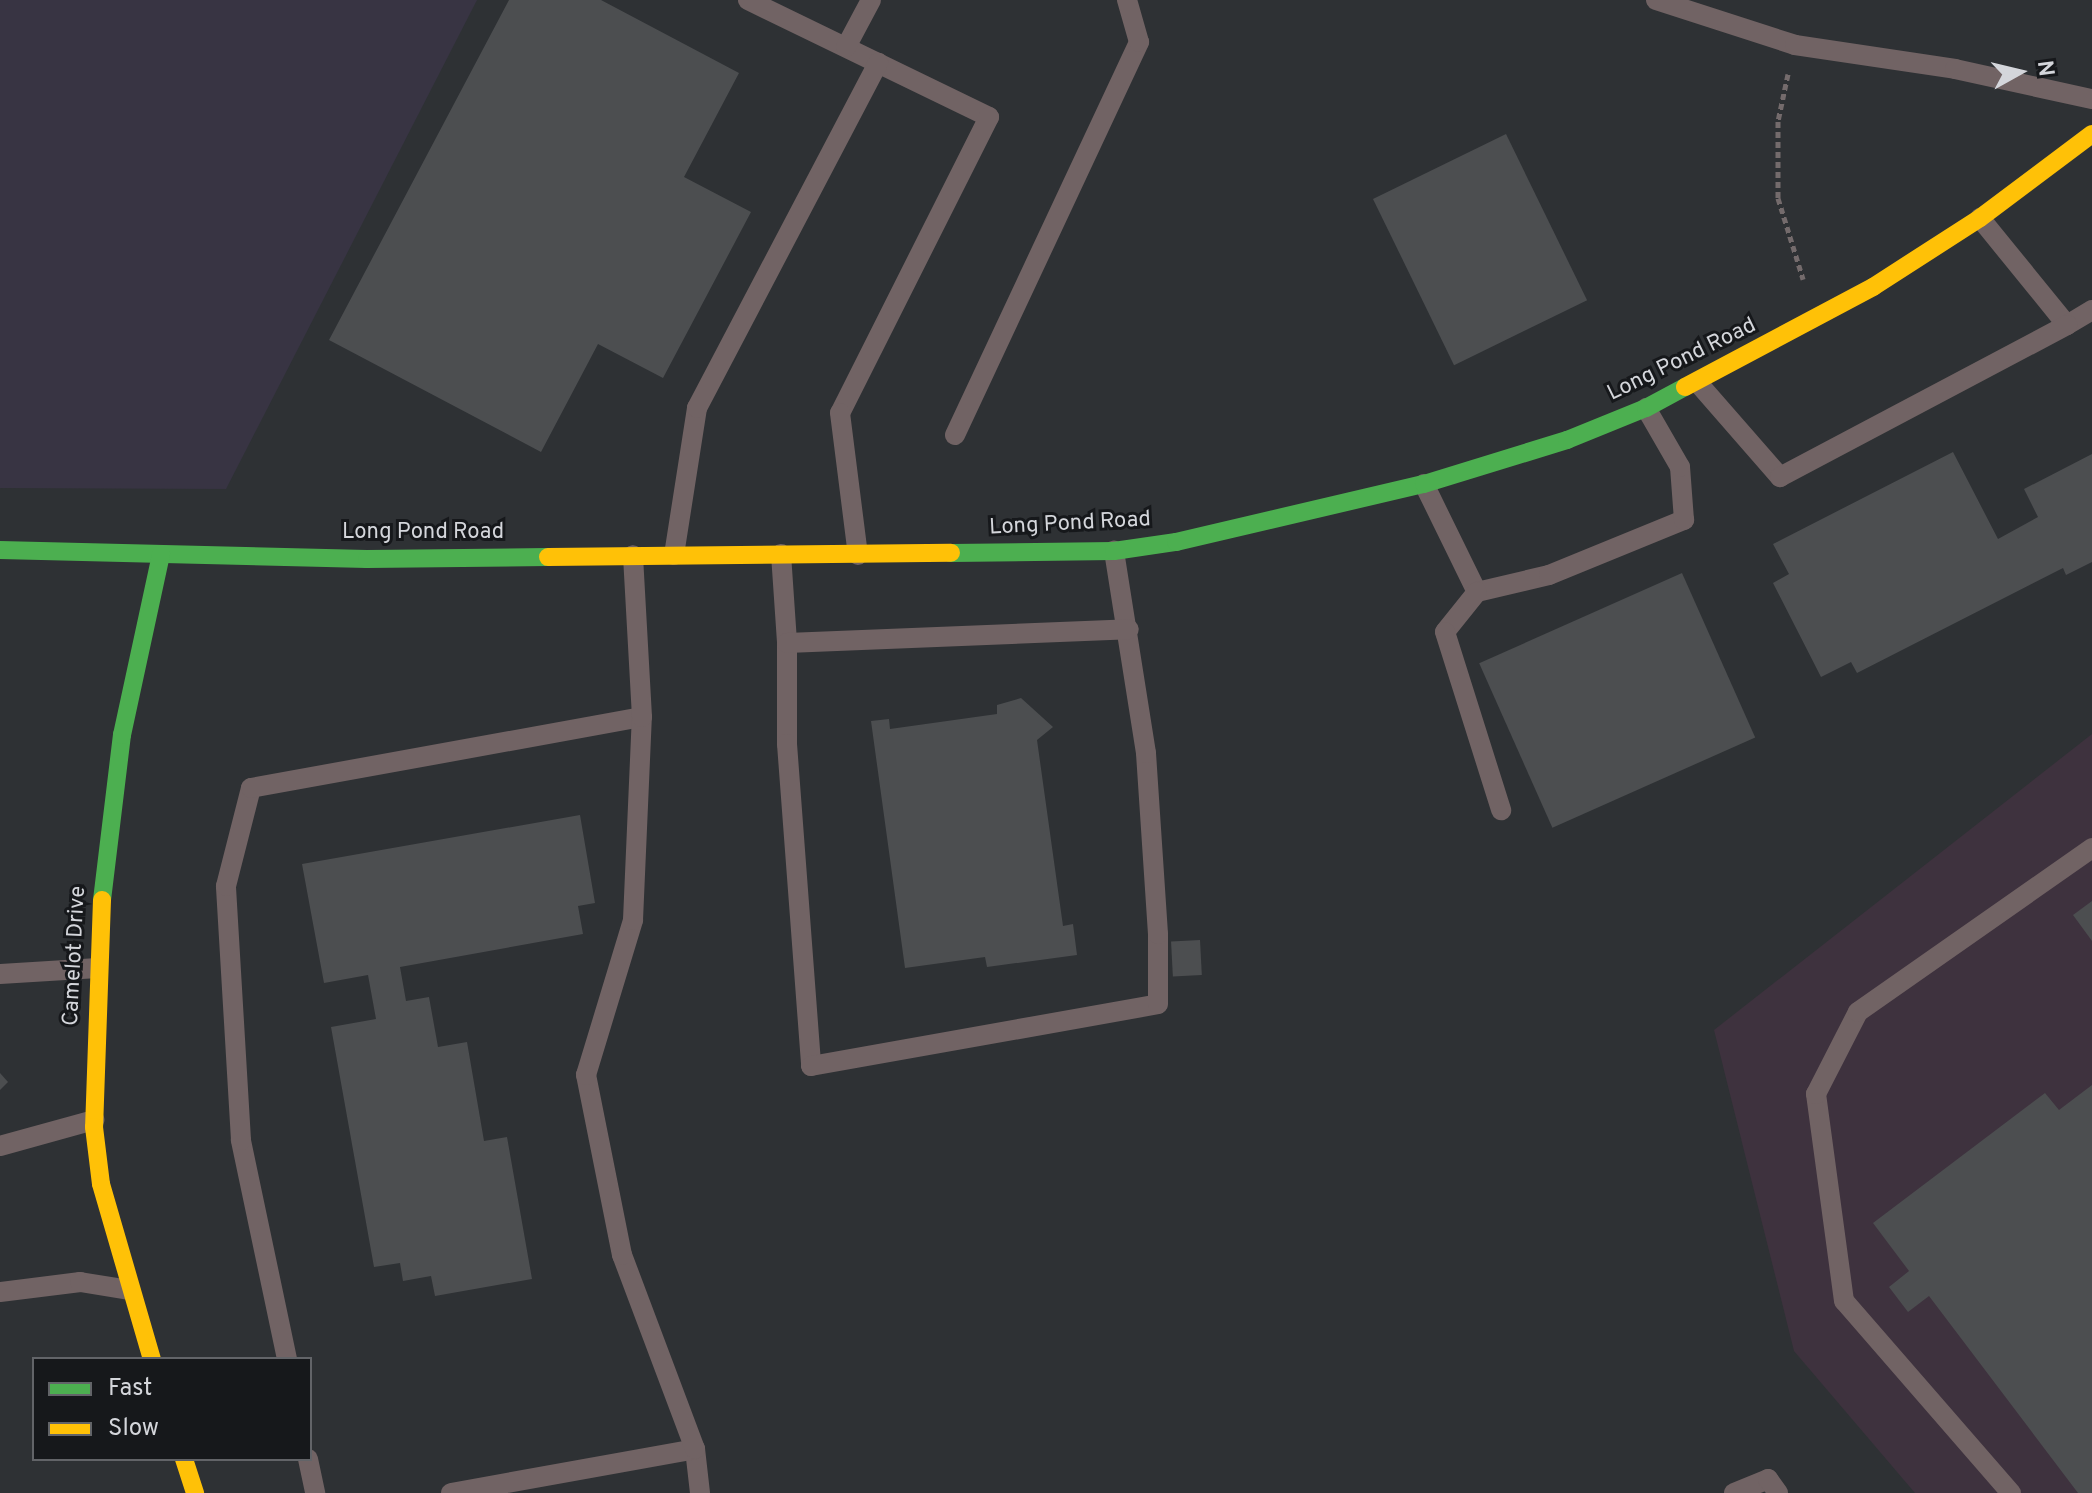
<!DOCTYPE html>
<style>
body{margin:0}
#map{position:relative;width:2092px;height:1493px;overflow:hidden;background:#2e3134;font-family:Overpass,sans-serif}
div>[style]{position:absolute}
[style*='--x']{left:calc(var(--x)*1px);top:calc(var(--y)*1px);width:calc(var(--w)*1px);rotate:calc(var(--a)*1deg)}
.commercial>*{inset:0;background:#3e323e}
.education>*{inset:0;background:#383443}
.building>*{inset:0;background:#4c4e50;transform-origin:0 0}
.path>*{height:5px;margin-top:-2.5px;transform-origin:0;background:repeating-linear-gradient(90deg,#746b6c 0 6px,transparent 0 10px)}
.lane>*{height:20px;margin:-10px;padding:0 10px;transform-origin:10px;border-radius:10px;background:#716364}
.fast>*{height:18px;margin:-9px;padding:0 9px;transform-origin:9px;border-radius:9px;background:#4caf50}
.slow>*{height:18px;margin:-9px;padding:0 9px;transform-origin:9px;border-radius:9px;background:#ffc107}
span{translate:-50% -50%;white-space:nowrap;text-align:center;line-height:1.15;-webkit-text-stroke:6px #16181b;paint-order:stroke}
.street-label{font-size:22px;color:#d4d6db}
.legend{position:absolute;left:32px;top:1357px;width:280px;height:104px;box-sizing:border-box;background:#16181b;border:2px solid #626468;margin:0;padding:10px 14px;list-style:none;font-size:24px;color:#d4d6db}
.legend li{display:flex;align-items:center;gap:16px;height:40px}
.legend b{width:40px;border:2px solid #626468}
.north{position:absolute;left:1980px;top:32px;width:80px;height:80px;-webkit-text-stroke:6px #16181b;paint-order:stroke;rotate:82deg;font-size:22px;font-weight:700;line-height:32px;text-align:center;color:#d4d6db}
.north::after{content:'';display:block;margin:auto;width:28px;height:36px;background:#d4d6db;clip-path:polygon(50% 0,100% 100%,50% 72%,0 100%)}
</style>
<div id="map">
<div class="commercial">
<i style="clip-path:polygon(2092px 734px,2092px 1493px,1915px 1493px,1794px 1351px,1714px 1030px)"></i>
</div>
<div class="education">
<i style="clip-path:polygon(0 0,477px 0,226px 489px,0 488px)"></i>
</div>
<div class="building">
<i style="clip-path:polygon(509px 0,601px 0,739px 73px,684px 177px,751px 212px,663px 378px,598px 344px,541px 452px,329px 340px)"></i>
<i style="left:1506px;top:134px;width:185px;height:148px;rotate:64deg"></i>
<i style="clip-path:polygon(1953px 452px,1998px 539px,2038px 517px,2024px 489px,2092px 454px,2092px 562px,2066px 575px,2063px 568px,1857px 673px,1851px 662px,1821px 677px,1773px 583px,1789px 574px,1773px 544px)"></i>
<i style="left:1682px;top:573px;width:180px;height:222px;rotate:66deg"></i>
<i style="clip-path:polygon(1021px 698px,1053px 727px,1037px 740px,1063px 926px,1073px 924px,1077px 955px,987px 967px,985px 957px,905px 968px,871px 721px,889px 719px,890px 729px,997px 714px,997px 705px)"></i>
<i style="clip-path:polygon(580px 815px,595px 903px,578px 906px,583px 934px,400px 967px,406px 1001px,429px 997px,438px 1047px,467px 1042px,484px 1141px,507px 1137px,532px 1279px,435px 1296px,431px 1276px,403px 1281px,400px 1263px,374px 1267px,331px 1027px,376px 1019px,368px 975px,324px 983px,302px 864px)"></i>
<i style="clip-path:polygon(2092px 901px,2092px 941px,2073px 915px)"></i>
<i style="left:1200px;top:940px;width:35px;height:29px;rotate:87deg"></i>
<i style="clip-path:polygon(0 1073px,8px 1082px,0 1090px)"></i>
<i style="clip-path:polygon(2092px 1085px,2092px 1493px,2078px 1493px,1929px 1296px,1908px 1312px,1889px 1287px,1909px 1271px,1873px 1223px,2045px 1093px,2059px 1110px)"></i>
</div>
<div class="path">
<i style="--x:1788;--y:74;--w:48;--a:102"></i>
<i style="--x:1778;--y:121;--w:77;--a:90"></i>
<i style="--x:1778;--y:198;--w:85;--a:72.8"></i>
</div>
<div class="lane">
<i style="--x:748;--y:0;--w:268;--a:25.9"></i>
<i style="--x:989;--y:117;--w:331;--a:116.7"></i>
<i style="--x:840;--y:413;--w:143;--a:82.8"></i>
<i style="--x:1656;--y:0;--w:146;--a:17.9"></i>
<i style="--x:1795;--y:45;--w:162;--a:8.5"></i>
<i style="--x:1955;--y:69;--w:140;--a:12.4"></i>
<i style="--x:846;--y:47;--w:53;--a:-62"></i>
<i style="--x:1980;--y:218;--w:138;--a:50.9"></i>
<i style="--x:2067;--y:325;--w:29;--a:-31"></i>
<i style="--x:1698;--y:383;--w:125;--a:48.9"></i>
<i style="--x:1780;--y:477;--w:325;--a:-27.9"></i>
<i style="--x:955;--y:435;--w:434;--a:-64.9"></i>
<i style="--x:1139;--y:42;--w:44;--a:-105.9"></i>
<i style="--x:1424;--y:484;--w:120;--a:63.9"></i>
<i style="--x:1477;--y:592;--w:74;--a:-13.3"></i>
<i style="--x:1549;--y:575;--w:146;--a:-22.2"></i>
<i style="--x:1684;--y:520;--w:53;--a:-94.3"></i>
<i style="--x:1680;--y:467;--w:68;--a:-120"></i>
<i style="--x:781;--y:554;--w:89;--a:86.1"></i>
<i style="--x:787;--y:643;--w:101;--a:90"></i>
<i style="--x:787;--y:744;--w:323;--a:85.7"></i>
<i style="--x:811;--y:1066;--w:352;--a:-10.1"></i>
<i style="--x:1158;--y:1004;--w:70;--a:-90"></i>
<i style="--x:1158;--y:934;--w:181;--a:-93.8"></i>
<i style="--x:1146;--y:753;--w:205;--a:-99"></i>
<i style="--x:674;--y:555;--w:149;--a:-81.1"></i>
<i style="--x:697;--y:408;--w:390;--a:-62.3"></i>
<i style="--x:1477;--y:592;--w:51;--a:128.7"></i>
<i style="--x:1445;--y:632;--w:187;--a:72.5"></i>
<i style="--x:787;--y:643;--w:342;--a:-2.3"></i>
<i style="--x:0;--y:974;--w:98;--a:-3.5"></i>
<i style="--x:0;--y:1146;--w:98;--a:-15.5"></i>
<i style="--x:0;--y:1292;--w:81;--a:-7.1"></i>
<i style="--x:80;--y:1282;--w:51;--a:9.1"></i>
<i style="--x:287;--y:1359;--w:224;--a:-101.9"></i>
<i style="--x:241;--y:1140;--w:254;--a:-93.4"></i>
<i style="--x:226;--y:886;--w:101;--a:-75.7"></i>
<i style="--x:251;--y:788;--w:397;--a:-10.3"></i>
<i style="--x:695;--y:1449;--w:44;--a:83.5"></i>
<i style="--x:308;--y:1459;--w:35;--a:78"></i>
<i style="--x:451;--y:1493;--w:248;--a:-10.2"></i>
<i style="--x:695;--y:1449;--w:207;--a:-110.6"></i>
<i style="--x:622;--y:1255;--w:184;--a:-101.3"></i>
<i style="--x:586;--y:1075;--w:162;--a:-73.1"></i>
<i style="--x:633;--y:920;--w:203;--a:-87.5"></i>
<i style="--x:642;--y:717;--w:162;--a:-93.2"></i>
<i style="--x:1734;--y:1493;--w:37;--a:-22"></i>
<i style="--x:1768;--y:1479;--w:17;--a:54"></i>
<i style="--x:2011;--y:1493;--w:254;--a:-131"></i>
<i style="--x:1844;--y:1301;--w:209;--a:-97.7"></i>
<i style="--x:1816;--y:1094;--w:92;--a:-62.9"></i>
<i style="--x:1858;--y:1012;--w:286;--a:-35"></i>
</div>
<div class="fast">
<i style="--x:0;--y:550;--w:367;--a:1.4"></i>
<i style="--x:367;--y:559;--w:181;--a:-0.6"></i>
<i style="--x:951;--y:553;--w:163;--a:-0.7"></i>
<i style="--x:1114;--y:551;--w:63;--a:-8.3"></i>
<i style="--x:1176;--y:542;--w:255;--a:-13.2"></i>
<i style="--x:1424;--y:484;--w:150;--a:-17.1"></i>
<i style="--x:1567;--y:440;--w:85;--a:-22.1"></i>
<i style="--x:1646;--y:408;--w:44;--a:-28.3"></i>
<i style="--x:102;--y:900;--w:166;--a:-83.1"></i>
<i style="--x:122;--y:735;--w:185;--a:-77.8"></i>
</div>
<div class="slow">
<i style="--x:1685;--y:387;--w:213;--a:-28"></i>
<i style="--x:1873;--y:287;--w:127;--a:-32.8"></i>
<i style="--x:1980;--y:218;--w:140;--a:-36.9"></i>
<i style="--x:548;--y:557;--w:403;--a:-0.6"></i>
<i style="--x:102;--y:900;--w:227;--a:92"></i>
<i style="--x:94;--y:1127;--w:57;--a:83"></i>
<i style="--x:101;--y:1184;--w:182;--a:73.8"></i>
<i style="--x:184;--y:1459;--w:36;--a:72"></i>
</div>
<div class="street-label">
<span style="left:1682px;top:360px;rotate:-26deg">Long Pond Road</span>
<span style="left:1070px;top:524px;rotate:-3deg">Long Pond Road</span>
<span style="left:423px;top:533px">Long Pond Road</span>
<span style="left:75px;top:956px;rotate:-87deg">Camelot Drive</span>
</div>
<ul class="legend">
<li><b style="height:10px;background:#4caf50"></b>Fast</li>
<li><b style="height:10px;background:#ffc107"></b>Slow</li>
</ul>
<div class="north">N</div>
</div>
